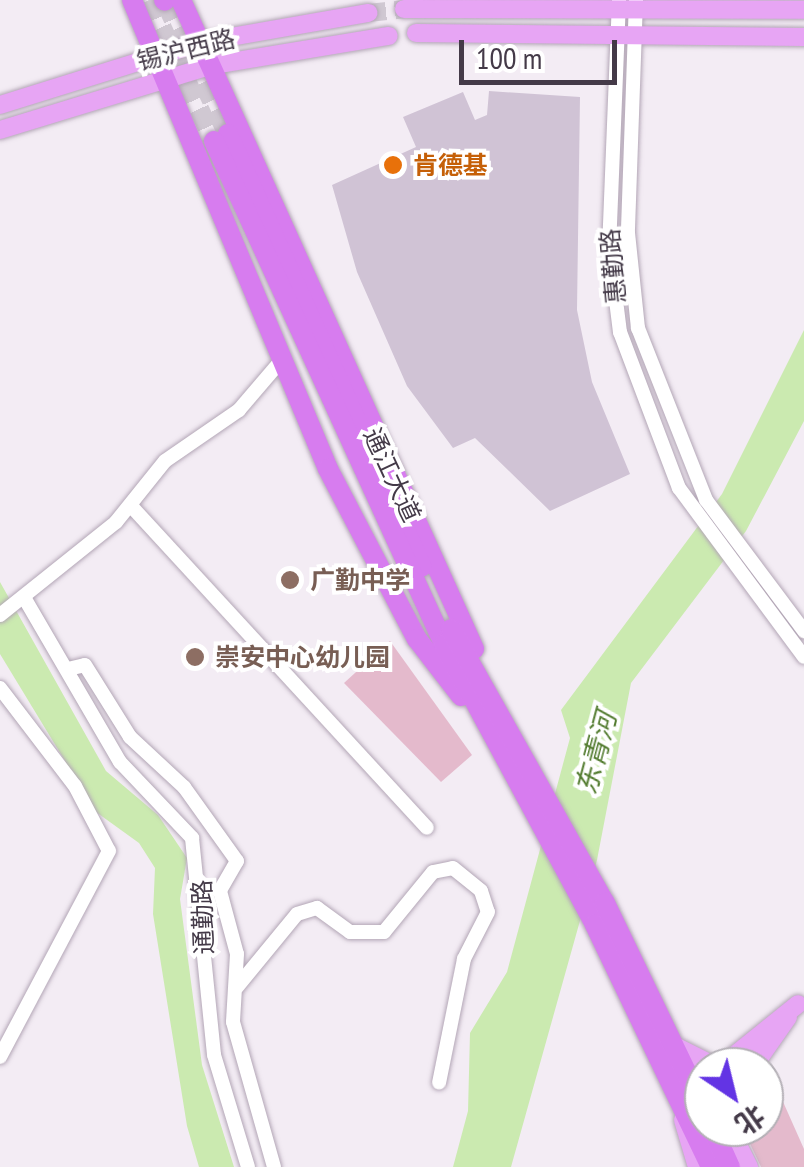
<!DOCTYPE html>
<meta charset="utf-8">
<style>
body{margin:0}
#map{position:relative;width:804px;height:1167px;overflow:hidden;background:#f3ecf4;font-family:"PT Sans Narrow","Noto Sans SC",sans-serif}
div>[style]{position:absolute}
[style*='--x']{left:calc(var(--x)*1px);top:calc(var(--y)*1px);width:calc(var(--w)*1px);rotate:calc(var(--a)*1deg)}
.green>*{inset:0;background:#e4bacc}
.water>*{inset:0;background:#cbeab0}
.building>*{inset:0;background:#d0c3d5}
.major-tunnel>*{height:18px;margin-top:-9px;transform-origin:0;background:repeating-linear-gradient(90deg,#d0c8d2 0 18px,transparent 0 27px)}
.highway-tunnel>*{height:20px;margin-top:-10px;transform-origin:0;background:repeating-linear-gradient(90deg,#d0c8d2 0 20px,transparent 0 30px)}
.roads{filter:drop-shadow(0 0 2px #b3a6b6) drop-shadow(0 0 2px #b3a6b6)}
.minor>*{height:14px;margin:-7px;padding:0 7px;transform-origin:7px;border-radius:7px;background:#fff}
.major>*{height:18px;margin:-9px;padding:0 9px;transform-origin:9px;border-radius:9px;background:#e7a5f4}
.highway>*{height:20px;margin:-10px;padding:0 10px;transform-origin:10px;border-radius:10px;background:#d77cef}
.dots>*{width:28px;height:28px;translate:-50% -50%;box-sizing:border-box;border:5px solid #fff;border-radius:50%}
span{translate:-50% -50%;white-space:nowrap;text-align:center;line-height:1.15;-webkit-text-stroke:8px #fff;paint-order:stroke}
.street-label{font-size:25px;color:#443a48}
.food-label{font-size:25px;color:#c56008;font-weight:700}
.left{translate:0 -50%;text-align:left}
.education-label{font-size:25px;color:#785e54;font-weight:700}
.water-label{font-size:28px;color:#537c30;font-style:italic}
.north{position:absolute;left:684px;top:1047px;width:100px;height:100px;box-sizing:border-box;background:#fff;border:2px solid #b4b0b6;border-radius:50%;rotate:145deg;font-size:28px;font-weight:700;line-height:40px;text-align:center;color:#443a48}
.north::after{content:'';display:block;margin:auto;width:35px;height:45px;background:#6334e4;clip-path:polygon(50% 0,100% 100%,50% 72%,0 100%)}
.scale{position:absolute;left:459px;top:40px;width:158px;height:45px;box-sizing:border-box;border:5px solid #443a48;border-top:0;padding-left:12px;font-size:30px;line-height:35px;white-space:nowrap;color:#443a48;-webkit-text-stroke:8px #fff;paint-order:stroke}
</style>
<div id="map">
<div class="green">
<i style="clip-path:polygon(390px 641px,472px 755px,441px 782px,344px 683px)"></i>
<i style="clip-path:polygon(768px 1068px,804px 1149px,804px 1167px,761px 1167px,742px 1127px,764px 1127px)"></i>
</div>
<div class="water">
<i style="clip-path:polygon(804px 330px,804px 421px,746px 531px,631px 683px,597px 860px,511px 1167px,453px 1167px,468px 1111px,470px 1033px,507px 972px,570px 738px,561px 710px,722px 494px)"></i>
<i style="clip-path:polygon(0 582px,106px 771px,158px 815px,187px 858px,180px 899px,202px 1065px,234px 1167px,199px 1167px,187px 1126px,153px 914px,155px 868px,139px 843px,96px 812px,0 654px)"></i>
</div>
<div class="building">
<i style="clip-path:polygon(489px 91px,580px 97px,577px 310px,592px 382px,630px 474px,550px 511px,475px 438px,453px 448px,407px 386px,357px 272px,332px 185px,416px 147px,403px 117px,463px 92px,475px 120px,487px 115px)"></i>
</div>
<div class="major-tunnel">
<i style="--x:368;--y:13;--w:36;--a:-6"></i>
</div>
<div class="highway-tunnel">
<i style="--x:149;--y:0;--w:155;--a:65.3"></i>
<i style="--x:165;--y:1;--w:147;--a:64.7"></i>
</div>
<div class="roads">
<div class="minor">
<i style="--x:619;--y:0;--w:244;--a:92.3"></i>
<i style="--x:609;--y:244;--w:89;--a:82.9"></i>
<i style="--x:620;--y:332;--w:167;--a:69.3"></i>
<i style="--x:679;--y:488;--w:210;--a:53.5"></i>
<i style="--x:636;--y:0;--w:233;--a:92"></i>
<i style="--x:628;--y:233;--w:96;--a:84"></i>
<i style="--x:638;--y:328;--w:185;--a:68.4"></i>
<i style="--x:706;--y:500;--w:164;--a:53.2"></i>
<i style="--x:131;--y:506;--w:437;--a:47.4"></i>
<i style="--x:25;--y:599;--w:189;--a:59.8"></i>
<i style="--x:120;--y:762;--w:105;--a:46.5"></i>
<i style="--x:192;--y:838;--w:218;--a:84.2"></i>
<i style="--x:214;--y:1055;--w:117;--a:73.1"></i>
<i style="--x:0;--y:615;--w:149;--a:-38.7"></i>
<i style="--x:116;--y:522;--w:78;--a:-51.2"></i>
<i style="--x:165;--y:461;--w:90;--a:-34.6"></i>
<i style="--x:239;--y:410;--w:63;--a:-49.5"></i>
<i style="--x:68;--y:669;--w:17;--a:-13"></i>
<i style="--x:85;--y:665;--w:85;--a:58"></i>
<i style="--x:130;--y:737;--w:74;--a:42.8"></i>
<i style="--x:184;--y:787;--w:91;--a:54.4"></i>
<i style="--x:237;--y:861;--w:34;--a:120"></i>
<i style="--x:220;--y:891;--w:65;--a:74.9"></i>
<i style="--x:237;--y:954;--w:68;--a:93.4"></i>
<i style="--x:233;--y:1022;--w:151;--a:74.2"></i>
<i style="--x:0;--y:688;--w:123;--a:52.6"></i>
<i style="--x:75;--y:786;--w:73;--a:62.4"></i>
<i style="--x:109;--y:851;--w:233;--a:117.9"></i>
<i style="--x:237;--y:987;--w:94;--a:-50.6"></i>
<i style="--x:297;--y:914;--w:21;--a:-17"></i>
<i style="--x:317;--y:908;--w:41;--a:36"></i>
<i style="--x:350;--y:932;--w:34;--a:0"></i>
<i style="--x:384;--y:932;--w:77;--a:-50.8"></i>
<i style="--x:433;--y:872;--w:20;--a:-11"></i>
<i style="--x:453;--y:868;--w:36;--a:39"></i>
<i style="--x:481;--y:891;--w:22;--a:72"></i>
<i style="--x:488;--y:912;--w:53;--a:117.1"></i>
<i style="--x:464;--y:959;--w:126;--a:101.4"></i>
</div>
<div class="major">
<i style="--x:404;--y:9;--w:400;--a:0.1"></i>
<i style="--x:416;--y:33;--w:388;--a:0.6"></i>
<i style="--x:0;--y:105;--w:212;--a:-17.3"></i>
<i style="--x:202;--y:42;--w:169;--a:-9.9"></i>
<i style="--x:0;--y:130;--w:223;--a:-17"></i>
<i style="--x:213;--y:65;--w:178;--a:-9.4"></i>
<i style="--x:675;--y:1046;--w:47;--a:26.6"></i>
<i style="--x:720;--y:1067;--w:100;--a:-38.9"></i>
<i style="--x:753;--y:1067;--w:61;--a:-55"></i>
<i style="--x:683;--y:1120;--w:49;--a:73.4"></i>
<i style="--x:729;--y:1127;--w:45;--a:63.4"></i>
</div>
<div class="highway">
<i style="--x:132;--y:0;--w:508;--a:67.32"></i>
<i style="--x:328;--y:469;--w:192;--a:62.4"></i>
<i style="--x:417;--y:639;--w:72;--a:52.3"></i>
<i style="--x:164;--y:0;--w:1;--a:45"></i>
<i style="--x:181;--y:0;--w:712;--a:65.7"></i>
<i style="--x:228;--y:134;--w:474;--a:65.9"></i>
<i style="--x:214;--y:141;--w:553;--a:65.43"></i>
<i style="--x:444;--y:644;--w:319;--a:61.7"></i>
<i style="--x:595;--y:925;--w:268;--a:64.4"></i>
<i style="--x:451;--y:629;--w:314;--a:60.7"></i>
<i style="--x:605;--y:903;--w:229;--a:64.3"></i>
<i style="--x:712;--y:1127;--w:44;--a:65.8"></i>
</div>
</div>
<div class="dots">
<i style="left:393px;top:165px;background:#e8710a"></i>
<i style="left:290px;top:580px;background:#8d6e63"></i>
<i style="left:195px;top:657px;background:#8d6e63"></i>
</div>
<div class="street-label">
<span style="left:186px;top:50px;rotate:-14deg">锡沪西路</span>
<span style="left:613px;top:266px;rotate:-95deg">惠勤路</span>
<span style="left:392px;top:475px;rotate:65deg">通江大道</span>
<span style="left:203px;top:917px;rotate:-92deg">通勤路</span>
</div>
<div class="food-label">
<span class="left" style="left:413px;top:165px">肯德基</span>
</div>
<div class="education-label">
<span class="left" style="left:310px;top:580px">广勤中学</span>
<span class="left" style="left:215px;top:657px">崇安中心幼儿园</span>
</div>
<div class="water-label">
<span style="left:596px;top:753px;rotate:-75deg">东青河</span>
</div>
<div class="north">北</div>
<div class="scale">100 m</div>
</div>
